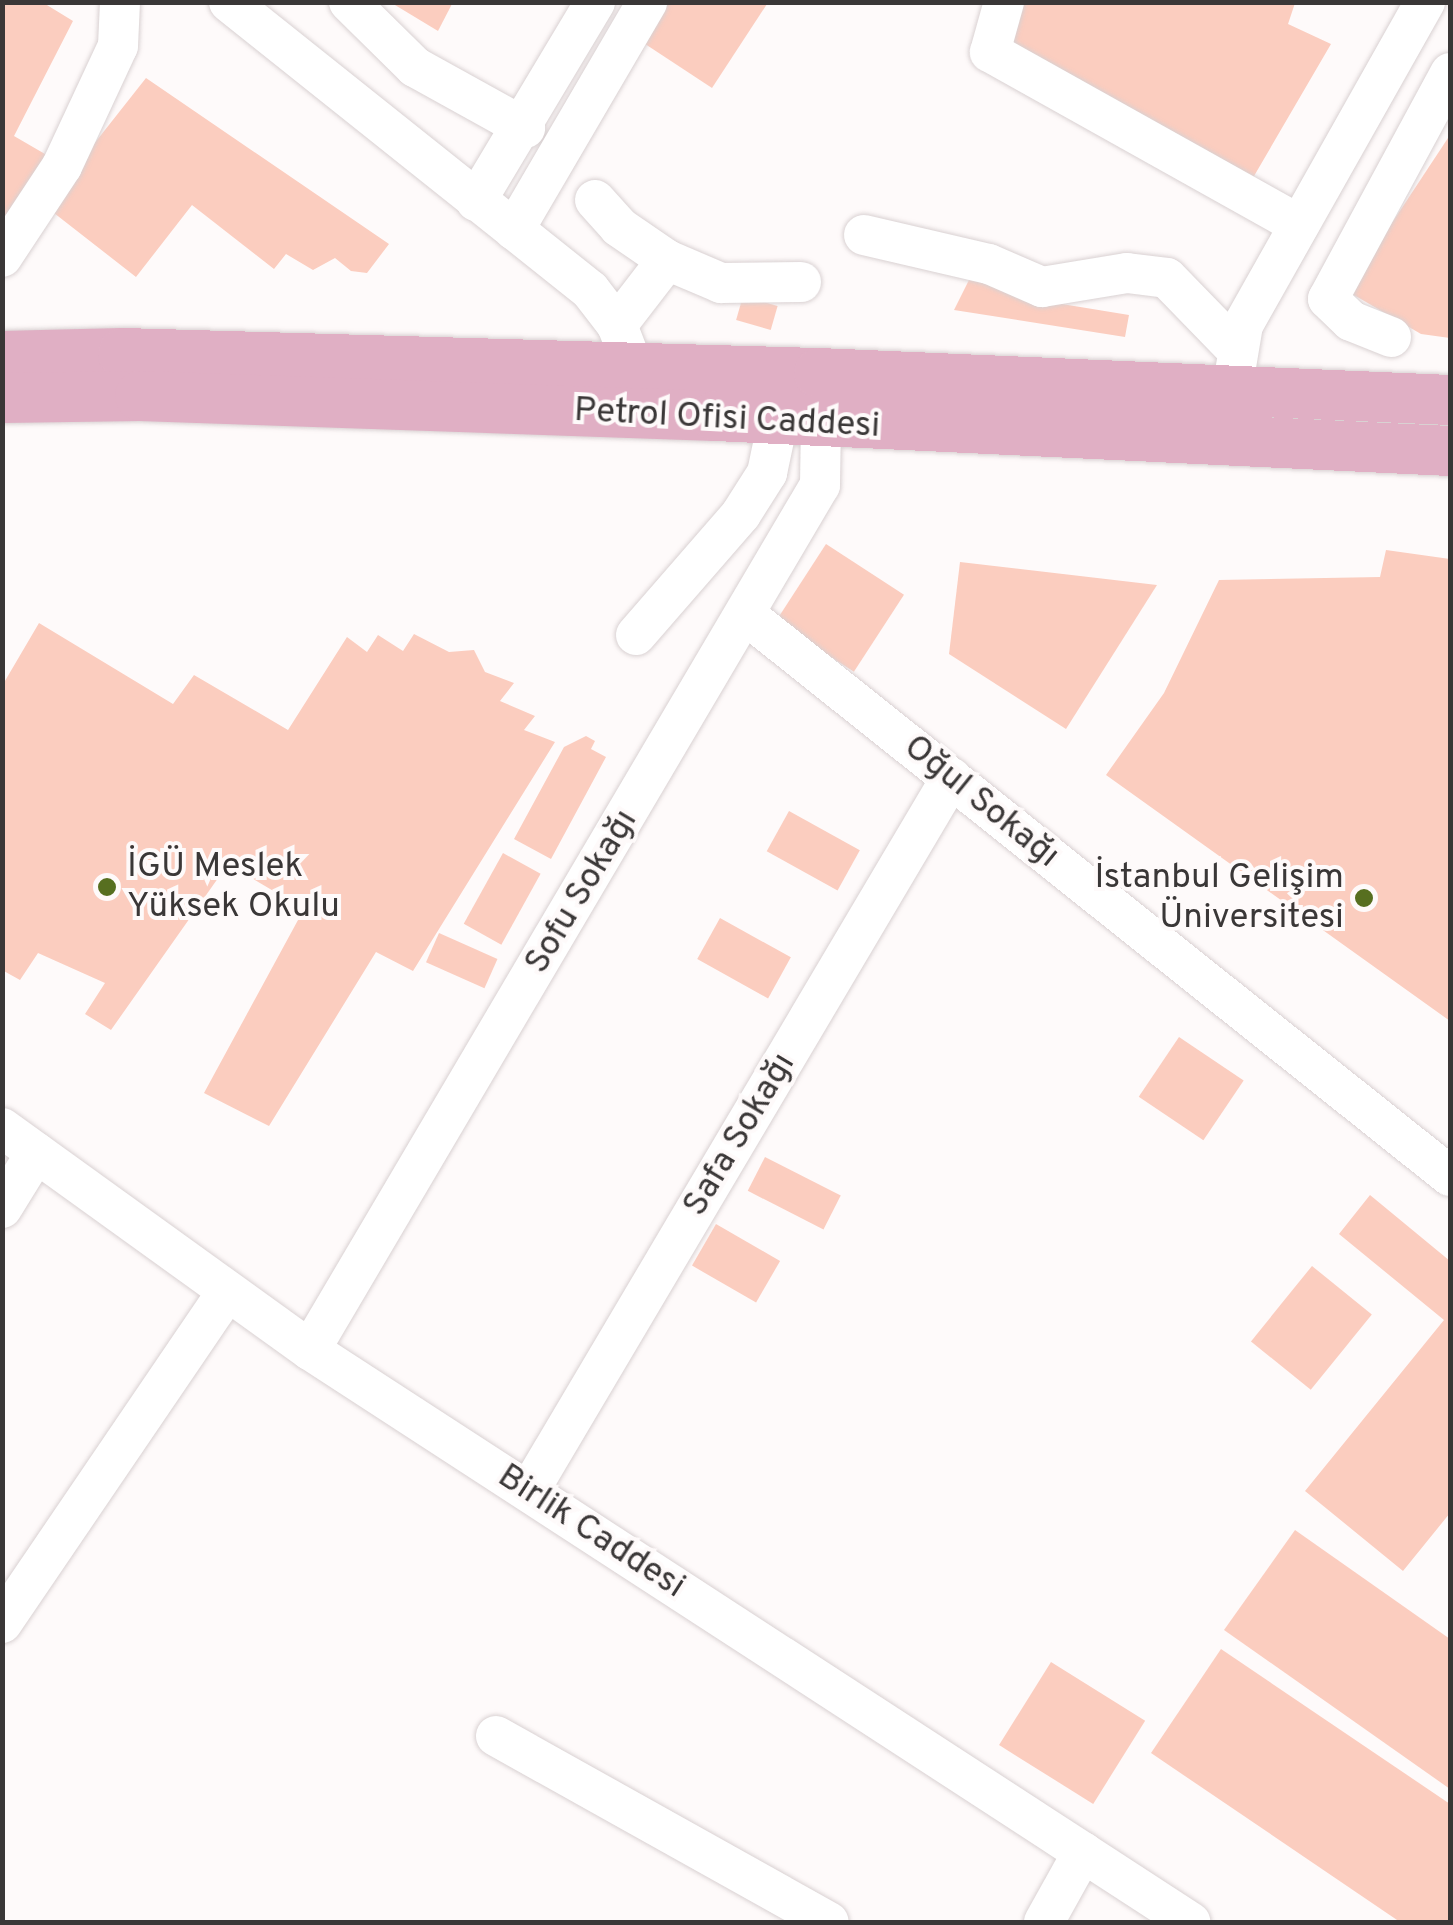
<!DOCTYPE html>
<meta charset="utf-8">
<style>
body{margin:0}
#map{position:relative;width:1453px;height:1925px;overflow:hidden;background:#fefafa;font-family:Overpass,sans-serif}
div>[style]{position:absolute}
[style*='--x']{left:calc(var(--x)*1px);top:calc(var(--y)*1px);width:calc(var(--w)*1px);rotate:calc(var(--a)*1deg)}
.building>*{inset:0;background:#fbcdbf;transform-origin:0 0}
.roads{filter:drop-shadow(0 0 2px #d9d1d2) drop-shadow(0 0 2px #d9d1d2)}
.minor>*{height:40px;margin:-20px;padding:0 20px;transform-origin:20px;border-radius:20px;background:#fff}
.major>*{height:50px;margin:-25px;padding:0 25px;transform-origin:25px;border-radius:25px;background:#e0afc4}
.dots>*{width:28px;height:28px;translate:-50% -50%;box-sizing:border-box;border:5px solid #fefafa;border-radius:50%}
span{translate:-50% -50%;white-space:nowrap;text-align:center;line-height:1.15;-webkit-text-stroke:8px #fefafa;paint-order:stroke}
.street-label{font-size:35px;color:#3a3737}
.poi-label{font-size:35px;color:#3a3737}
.left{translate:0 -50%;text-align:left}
.right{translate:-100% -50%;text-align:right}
.frame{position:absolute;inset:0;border:5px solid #3a3737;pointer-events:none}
</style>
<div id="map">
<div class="building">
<i style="clip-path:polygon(2px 2px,42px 2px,73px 21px,14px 136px,57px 161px,2px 247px)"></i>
<i style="clip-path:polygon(390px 2px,453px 2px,438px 31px)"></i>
<i style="clip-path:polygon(660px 2px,764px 2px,767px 4px,712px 88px,636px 38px)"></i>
<i style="clip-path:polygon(1025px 3px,1295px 3px,1288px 24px,1331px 44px,1247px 188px,1000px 49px)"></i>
<i style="clip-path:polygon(146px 78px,389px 244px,367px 273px,351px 271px,335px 258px,313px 270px,286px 254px,274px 269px,192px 205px,136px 277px,45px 206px)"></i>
<i style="clip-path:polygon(1450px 135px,1450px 338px,1421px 334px,1347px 291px)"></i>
<i style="clip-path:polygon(972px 274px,1013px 296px,1129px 315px,1125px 337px,954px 310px)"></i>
<i style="left:743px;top:296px;width:36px;height:25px;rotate:16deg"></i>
<i style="left:826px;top:544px;width:93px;height:92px;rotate:33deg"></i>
<i style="clip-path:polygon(1386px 550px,1450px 559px,1450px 1021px,1106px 775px,1164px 693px,1219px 580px,1380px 577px)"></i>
<i style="clip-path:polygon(960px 562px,1157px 585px,1066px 729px,949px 654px)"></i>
<i style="clip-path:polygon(39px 623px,173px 704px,194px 675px,288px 730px,347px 637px,367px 652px,378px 635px,403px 651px,414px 634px,449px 652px,474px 650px,485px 672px,514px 683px,500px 701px,535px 716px,524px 730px,555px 742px,413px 971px,376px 952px,269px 1126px,204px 1093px,304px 909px,228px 864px,111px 1030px,85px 1014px,105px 983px,38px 953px,20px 980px,2px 970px,2px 686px)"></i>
<i style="clip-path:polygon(586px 736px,595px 741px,591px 749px,606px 757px,551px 859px,514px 839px,564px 747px)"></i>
<i style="left:789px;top:811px;width:81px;height:46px;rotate:29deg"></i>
<i style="left:503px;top:853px;width:43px;height:81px;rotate:29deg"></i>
<i style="left:720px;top:918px;width:81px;height:47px;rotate:29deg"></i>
<i style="left:439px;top:933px;width:64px;height:32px;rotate:24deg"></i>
<i style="left:1179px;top:1037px;width:78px;height:72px;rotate:34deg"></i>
<i style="left:765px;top:1157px;width:85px;height:38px;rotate:27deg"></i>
<i style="clip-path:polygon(1370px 1195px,1450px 1261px,1450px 1513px,1403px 1571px,1305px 1491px,1444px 1320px,1339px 1234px)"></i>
<i style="left:716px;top:1224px;width:74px;height:48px;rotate:30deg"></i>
<i style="left:1312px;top:1266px;width:77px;height:97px;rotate:39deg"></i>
<i style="clip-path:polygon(1295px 1530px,1450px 1639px,1450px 1789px,1224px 1630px)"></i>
<i style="clip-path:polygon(1221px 1649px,1450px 1804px,1450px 1922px,1400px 1922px,1151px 1753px)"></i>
<i style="left:1051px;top:1662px;width:111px;height:98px;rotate:32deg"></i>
</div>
<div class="roads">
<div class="minor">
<i style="--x:229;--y:2;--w:462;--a:38.6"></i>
<i style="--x:590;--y:290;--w:44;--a:52.4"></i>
<i style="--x:617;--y:325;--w:47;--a:68.9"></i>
<i style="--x:349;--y:2;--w:93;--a:44.6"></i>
<i style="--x:415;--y:67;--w:126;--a:29"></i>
<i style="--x:1004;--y:2;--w:52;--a:105.6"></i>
<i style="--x:990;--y:52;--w:354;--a:29.2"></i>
<i style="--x:595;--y:200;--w:36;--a:48"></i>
<i style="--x:619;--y:227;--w:58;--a:34.5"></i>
<i style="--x:667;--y:260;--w:59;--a:23.1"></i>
<i style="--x:721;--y:283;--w:80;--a:-0.7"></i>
<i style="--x:476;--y:201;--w:232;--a:-59.1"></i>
<i style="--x:514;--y:230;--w:264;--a:-59.7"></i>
<i style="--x:864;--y:235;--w:128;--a:13.1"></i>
<i style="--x:989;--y:264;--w:58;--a:23.5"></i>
<i style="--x:1042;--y:287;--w:86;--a:-9.4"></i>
<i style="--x:1127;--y:273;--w:40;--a:7.1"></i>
<i style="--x:1167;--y:278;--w:100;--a:45.8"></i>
<i style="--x:2;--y:257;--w:109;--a:-56.6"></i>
<i style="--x:62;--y:166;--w:132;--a:-65"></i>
<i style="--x:118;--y:46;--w:44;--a:-87.4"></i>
<i style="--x:617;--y:325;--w:82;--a:-52.4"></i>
<i style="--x:1391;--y:337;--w:43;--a:-158.2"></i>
<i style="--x:1351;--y:321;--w:32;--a:-136"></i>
<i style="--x:1328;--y:299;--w:257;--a:-61.6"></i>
<i style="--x:1232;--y:390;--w:66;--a:-80.4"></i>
<i style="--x:1243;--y:325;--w:371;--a:-60.6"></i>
<i style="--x:746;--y:615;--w:900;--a:38.55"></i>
<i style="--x:636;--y:635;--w:160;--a:-49"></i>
<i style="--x:741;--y:514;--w:49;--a:-57.6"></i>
<i style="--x:767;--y:473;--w:53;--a:-78.1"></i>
<i style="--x:2;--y:1128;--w:380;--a:35.8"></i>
<i style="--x:310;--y:1350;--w:1050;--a:33.02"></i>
<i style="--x:2;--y:1208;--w:65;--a:-58.3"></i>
<i style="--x:310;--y:1350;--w:1004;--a:-59.48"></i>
<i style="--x:820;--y:485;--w:61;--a:-89.1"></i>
<i style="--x:529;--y:1491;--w:829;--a:-59.38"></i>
<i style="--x:2;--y:1623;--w:400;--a:-55.8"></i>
<i style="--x:496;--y:1736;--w:381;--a:29.2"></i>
<i style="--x:1044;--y:1922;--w:80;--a:-60.9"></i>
</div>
<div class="major">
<i style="--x:2;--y:356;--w:121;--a:-1.4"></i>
<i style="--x:123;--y:353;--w:696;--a:1.65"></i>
<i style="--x:819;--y:373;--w:632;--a:2.45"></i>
<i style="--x:2;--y:398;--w:138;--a:-0.8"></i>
<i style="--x:140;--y:396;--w:576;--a:1.99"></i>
<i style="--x:716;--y:416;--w:735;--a:2.73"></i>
</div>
</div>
<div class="dots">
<i style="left:107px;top:887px;background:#576f20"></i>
<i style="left:1364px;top:898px;background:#576f20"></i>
</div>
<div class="street-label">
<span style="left:727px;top:419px;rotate:3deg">Petrol Ofisi Caddesi</span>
<span style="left:981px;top:802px;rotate:39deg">Oğul Sokağı</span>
<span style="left:582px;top:892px;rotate:-59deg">Sofu Sokağı</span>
<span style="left:740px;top:1135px;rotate:-59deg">Safa Sokağı</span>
<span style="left:591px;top:1532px;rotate:33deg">Birlik Caddesi</span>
</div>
<div class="poi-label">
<span class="left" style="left:127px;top:887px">İGÜ Meslek<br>Yüksek Okulu</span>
<span class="right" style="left:1344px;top:898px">İstanbul Gelişim<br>Üniversitesi</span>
</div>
<div class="frame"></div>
</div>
